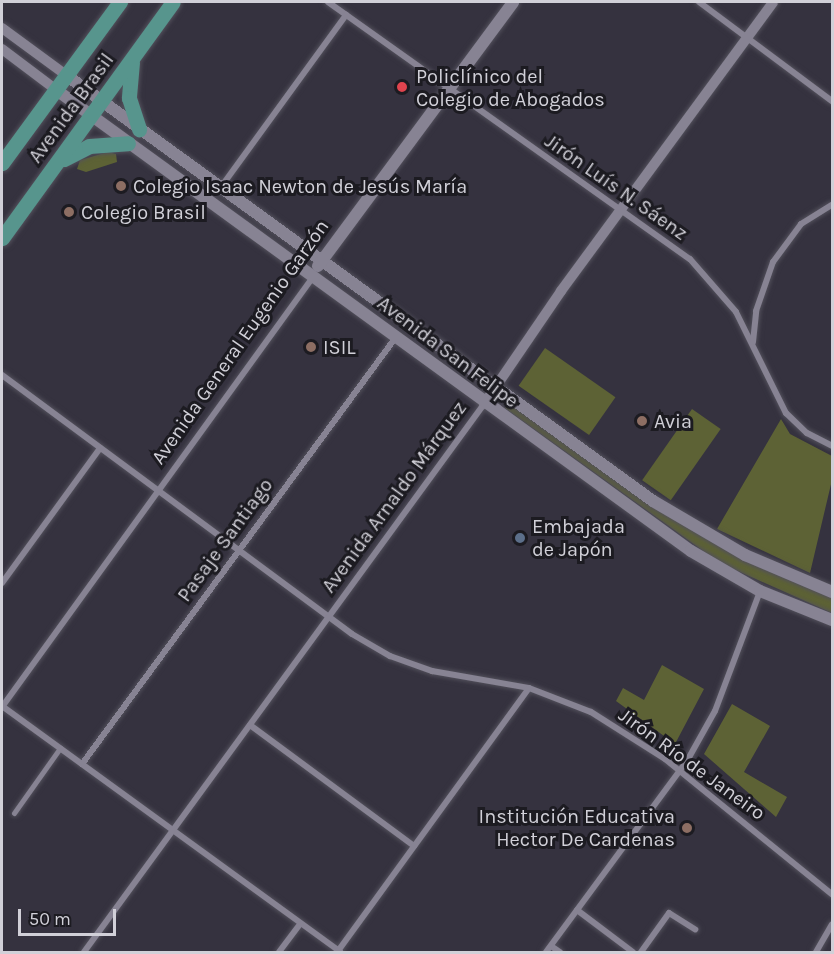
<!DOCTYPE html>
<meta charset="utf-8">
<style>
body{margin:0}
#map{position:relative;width:834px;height:954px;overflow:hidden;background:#35323f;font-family:Karla,sans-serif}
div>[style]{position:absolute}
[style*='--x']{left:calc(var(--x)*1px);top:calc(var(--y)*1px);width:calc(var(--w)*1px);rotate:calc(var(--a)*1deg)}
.green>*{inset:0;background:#5d6235;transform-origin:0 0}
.roads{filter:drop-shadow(0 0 2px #52505b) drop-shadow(0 0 2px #52505b)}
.pedestrian>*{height:5px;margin:-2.5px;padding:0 2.5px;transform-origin:2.5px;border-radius:2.5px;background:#878393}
.minor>*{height:6px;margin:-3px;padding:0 3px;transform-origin:3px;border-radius:3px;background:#878393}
.tertiary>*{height:10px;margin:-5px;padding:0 5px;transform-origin:5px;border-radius:5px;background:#878393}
.secondary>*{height:12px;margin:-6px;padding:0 6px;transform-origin:6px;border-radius:6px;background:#878393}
.primary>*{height:15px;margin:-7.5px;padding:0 7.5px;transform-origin:7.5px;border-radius:7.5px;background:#57958d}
.dots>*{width:16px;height:16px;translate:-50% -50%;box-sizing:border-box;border:3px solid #1c1b21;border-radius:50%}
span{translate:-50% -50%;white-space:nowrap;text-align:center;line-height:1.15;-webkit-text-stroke:6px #1c1b21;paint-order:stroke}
.poi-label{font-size:20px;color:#d1d0d8}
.left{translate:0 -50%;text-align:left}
.right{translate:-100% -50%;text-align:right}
.street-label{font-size:20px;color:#d1d0d8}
.frame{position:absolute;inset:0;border:3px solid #d1d0d8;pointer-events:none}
.scale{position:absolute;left:18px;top:909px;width:98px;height:27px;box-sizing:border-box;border:3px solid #d1d0d8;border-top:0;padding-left:8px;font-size:18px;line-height:21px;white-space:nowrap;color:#d1d0d8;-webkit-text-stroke:4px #1c1b21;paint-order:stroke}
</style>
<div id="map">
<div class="green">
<i style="clip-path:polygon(108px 152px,116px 154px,117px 162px,86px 172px,77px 169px,80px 160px)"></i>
<i style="left:545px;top:348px;width:86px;height:46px;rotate:35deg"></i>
<i style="clip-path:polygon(509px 404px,614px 479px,832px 595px,832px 613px,720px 563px,505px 408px)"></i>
<i style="left:692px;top:409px;width:35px;height:87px;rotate:35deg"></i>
<i style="clip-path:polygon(781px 419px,790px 434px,832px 456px,832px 480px,810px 573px,717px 529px)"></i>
<i style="clip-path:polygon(662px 665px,704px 689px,675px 744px,616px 701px,623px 688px,644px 700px)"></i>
<i style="clip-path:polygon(732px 704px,770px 726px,744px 772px,787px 797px,776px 817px,704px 754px)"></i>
</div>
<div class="roads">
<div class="pedestrian">
<i style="--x:14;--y:813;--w:80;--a:-54.7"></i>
</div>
<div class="minor">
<i style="--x:328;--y:2;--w:444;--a:35.4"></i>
<i style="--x:690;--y:259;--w:70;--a:49"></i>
<i style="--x:736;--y:312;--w:113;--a:63.7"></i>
<i style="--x:786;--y:413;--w:29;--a:44"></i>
<i style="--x:807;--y:433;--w:28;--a:27"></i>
<i style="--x:699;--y:2;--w:166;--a:36.7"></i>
<i style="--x:221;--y:187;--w:213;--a:-54"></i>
<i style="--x:753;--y:342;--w:31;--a:-84"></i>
<i style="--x:756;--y:311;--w:52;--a:-70.9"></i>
<i style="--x:773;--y:262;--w:47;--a:-53.6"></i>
<i style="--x:801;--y:224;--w:36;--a:-32"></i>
<i style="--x:2;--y:375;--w:435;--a:36.5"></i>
<i style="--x:352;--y:634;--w:44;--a:30.1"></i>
<i style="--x:390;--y:656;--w:45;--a:19.7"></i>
<i style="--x:432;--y:671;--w:98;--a:9.9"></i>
<i style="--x:529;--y:688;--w:66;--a:21.2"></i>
<i style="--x:591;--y:712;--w:88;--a:32.4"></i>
<i style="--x:665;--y:759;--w:215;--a:39"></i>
<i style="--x:2;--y:583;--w:167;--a:-54"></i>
<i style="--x:2;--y:706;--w:418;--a:36"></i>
<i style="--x:2;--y:707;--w:531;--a:-54.12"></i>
<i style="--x:250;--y:725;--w:204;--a:36.4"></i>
<i style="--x:82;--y:764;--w:530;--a:-53.67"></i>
<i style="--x:577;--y:910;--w:70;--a:36.9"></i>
<i style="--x:551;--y:946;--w:11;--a:34"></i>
<i style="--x:338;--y:951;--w:325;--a:-54"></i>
<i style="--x:84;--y:952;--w:678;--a:-53.87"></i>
<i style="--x:279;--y:952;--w:35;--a:-53"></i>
<i style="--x:546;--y:952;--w:237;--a:-53.6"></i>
<i style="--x:687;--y:761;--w:57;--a:-60.8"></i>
<i style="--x:715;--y:711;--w:128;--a:-69.4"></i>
<i style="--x:641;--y:952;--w:48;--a:-54.3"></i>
<i style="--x:669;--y:913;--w:31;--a:32"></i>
<i style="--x:816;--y:952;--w:32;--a:-60"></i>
</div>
<div class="tertiary">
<i style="--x:2;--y:28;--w:79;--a:36.3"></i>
<i style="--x:2;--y:49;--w:66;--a:37"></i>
<i style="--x:484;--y:404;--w:137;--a:-55.7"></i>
<i style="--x:561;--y:291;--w:358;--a:-53.7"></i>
</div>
<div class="secondary">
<i style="--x:66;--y:75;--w:725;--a:35.97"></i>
<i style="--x:653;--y:501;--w:107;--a:30.4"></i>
<i style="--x:745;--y:555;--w:95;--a:23"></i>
<i style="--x:55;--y:89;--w:786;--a:36"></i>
<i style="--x:691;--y:551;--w:80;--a:30.1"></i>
<i style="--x:760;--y:591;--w:78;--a:21.9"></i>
<i style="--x:318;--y:266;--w:328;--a:-53.5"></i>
</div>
<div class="primary">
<i style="--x:132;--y:62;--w:36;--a:95"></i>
<i style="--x:129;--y:98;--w:33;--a:72"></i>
<i style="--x:64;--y:159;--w:28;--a:-27"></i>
<i style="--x:89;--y:146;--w:39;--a:-4"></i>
<i style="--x:2;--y:163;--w:200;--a:-53.8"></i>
<i style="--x:2;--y:238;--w:291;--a:-54.1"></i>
</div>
</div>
<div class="dots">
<i style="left:402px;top:87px;background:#e0444e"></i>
<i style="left:121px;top:186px;background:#8d6e63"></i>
<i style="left:69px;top:212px;background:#8d6e63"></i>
<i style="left:311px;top:347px;background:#8d6e63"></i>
<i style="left:642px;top:421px;background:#8d6e63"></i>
<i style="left:520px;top:538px;background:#5c6f8a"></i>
<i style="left:687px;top:828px;background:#8d6e63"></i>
</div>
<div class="poi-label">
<span class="left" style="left:416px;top:88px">Policlínico del<br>Colegio de Abogados</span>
<span class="left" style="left:133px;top:186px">Colegio Isaac Newton de Jesús María</span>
<span class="left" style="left:81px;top:212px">Colegio Brasil</span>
<span class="left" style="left:323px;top:347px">ISIL</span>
<span class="left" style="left:654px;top:421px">Avia</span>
<span class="left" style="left:532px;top:538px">Embajada<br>de Japón</span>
<span class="right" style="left:675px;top:828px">Institución Educativa<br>Hector De Cardenas</span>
</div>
<div class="street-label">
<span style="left:71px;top:108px;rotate:-54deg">Avenida Brasil</span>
<span style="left:616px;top:187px;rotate:35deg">Jirón Luís N. Sáenz</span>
<span style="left:240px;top:342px;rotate:-55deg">Avenida General Eugenio Garzón</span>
<span style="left:448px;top:352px;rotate:37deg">Avenida San Felipe</span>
<span style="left:394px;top:497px;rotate:-54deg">Avenida Arnaldo Márquez</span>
<span style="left:225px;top:540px;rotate:-54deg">Pasaje Santiago</span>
<span style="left:692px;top:764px;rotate:36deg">Jirón Río de Janeiro</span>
</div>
<div class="frame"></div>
<div class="scale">50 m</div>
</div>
